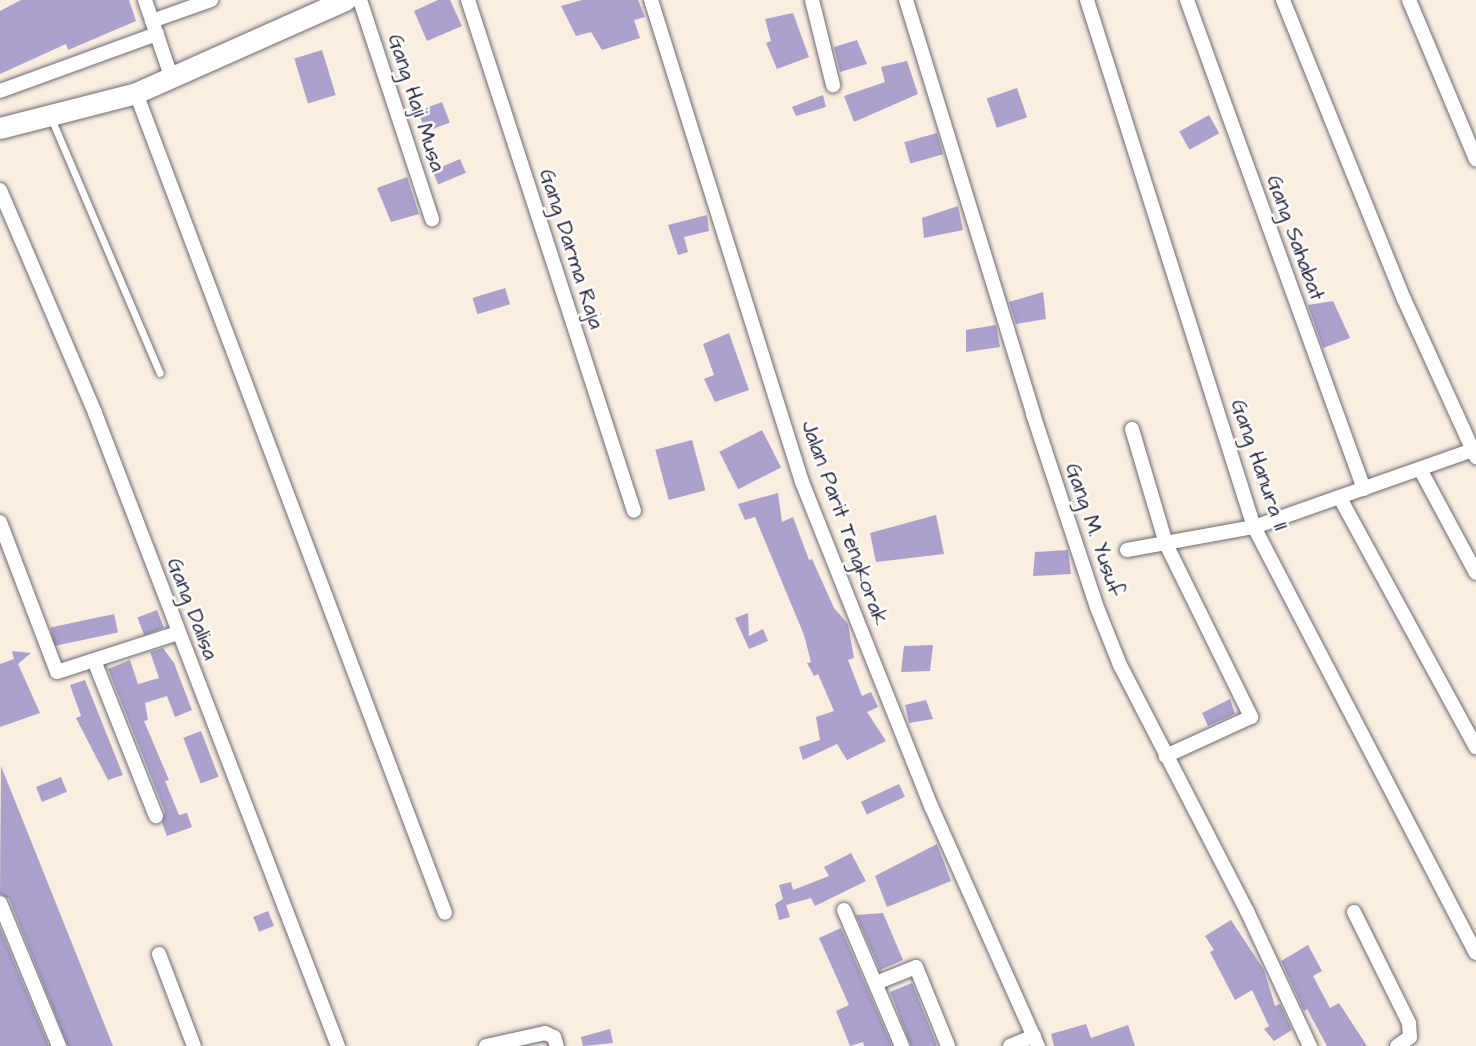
<!DOCTYPE html>
<style>
body{margin:0}
#map{position:relative;width:1476px;height:1046px;overflow:hidden;background:#f9eee0;font-family:"Architects Daughter",sans-serif}
div>[style]{position:absolute}
[style*='--x']{left:calc(var(--x)*1px);top:calc(var(--y)*1px);width:calc(var(--w)*1px);rotate:calc(var(--a)*1deg)}
.building>*{inset:0;background:#aca0cc;transform-origin:0 0}
.roads{filter:drop-shadow(0 0 2px #6d6975) drop-shadow(0 0 2px #6d6975)}
.service>*{height:7px;margin:-3.5px;padding:0 3.5px;transform-origin:3.5px;border-radius:3.5px;background:#fff}
.minor>*{height:14px;margin:-7px;padding:0 7px;transform-origin:7px;border-radius:7px;background:#fff}
.secondary>*{height:21px;margin:-10.5px;padding:0 10.5px;transform-origin:10.5px;border-radius:10.5px;background:#fff}
span{translate:-50% -50%;white-space:nowrap;text-align:center;line-height:1.15;-webkit-text-stroke:5px #fff;paint-order:stroke}
.street-label{font-size:21px;color:#22223b}
</style>
<div id="map">
<div class="building">
<i style="clip-path:polygon(21px 0,129px 0,136px 21px,68px 50px,66px 44px,0 74px,0 11px)"></i>
<i style="clip-path:polygon(438px 0,450px 0,462px 26px,427px 41px,414px 11px)"></i>
<i style="clip-path:polygon(582px 0,638px 0,645px 17px,634px 20px,640px 38px,602px 50px,591px 32px,576px 36px,561px 6px)"></i>
<i style="clip-path:polygon(793px 13px,809px 57px,777px 69px,766px 43px,771px 41px,765px 19px)"></i>
<i style="clip-path:polygon(857px 40px,867px 64px,840px 72px,834px 47px)"></i>
<i style="left:322px;top:50px;width:47px;height:29px;rotate:73deg"></i>
<i style="clip-path:polygon(907px 61px,918px 94px,854px 122px,844px 96px,885px 82px,881px 67px)"></i>
<i style="left:1017px;top:88px;width:31px;height:32px;rotate:71deg"></i>
<i style="clip-path:polygon(823px 95px,826px 107px,796px 116px,792px 107px)"></i>
<i style="left:442px;top:102px;width:22px;height:26px;rotate:69deg"></i>
<i style="left:1209px;top:115px;width:21px;height:34px;rotate:61deg"></i>
<i style="left:937px;top:133px;width:22px;height:34px;rotate:74deg"></i>
<i style="left:460px;top:159px;width:15px;height:30px;rotate:67deg"></i>
<i style="clip-path:polygon(407px 177px,419px 214px,391px 222px,377px 188px)"></i>
<i style="clip-path:polygon(958px 206px,963px 230px,924px 238px,922px 218px)"></i>
<i style="clip-path:polygon(707px 215px,709px 231px,684px 237px,688px 252px,678px 255px,668px 225px)"></i>
<i style="left:505px;top:288px;width:17px;height:34px;rotate:73deg"></i>
<i style="clip-path:polygon(1043px 292px,1046px 319px,1016px 324px,1009px 302px)"></i>
<i style="clip-path:polygon(1333px 301px,1350px 338px,1323px 348px,1308px 305px)"></i>
<i style="clip-path:polygon(996px 325px,1000px 347px,966px 352px,966px 330px)"></i>
<i style="clip-path:polygon(729px 333px,749px 390px,715px 402px,704px 379px,714px 375px,703px 344px)"></i>
<i style="left:762px;top:430px;width:42px;height:48px;rotate:63deg"></i>
<i style="left:692px;top:440px;width:52px;height:38px;rotate:75deg"></i>
<i style="clip-path:polygon(778px 493px,782px 522px,793px 517px,809px 560px,812px 559px,834px 608px,848px 624px,854px 658px,848px 660px,862px 696px,871px 692px,878px 707px,867px 712px,886px 741px,847px 760px,837px 744px,803px 760px,799px 747px,820px 740px,816px 717px,834px 711px,818px 674px,814px 676px,807px 663px,811px 662px,804px 635px,755px 517px,745px 520px,738px 504px)"></i>
<i style="clip-path:polygon(936px 515px,944px 554px,876px 562px,870px 533px)"></i>
<i style="clip-path:polygon(1068px 550px,1071px 574px,1033px 576px,1035px 552px)"></i>
<i style="left:157px;top:610px;width:19px;height:21px;rotate:69deg"></i>
<i style="clip-path:polygon(748px 613px,749px 636px,763px 629px,768px 641px,749px 649px,735px 618px)"></i>
<i style="left:114px;top:614px;width:19px;height:65px;rotate:78deg"></i>
<i style="clip-path:polygon(933px 645px,930px 671px,901px 672px,904px 646px)"></i>
<i style="clip-path:polygon(163px 648px,174px 663px,192px 710px,175px 717px,167px 696px,145px 703px,148px 720px,144px 721px,169px 780px,165px 781px,179px 815px,187px 813px,192px 827px,167px 836px,162px 823px,165px 812px,108px 669px,130px 660px,138px 684px,159px 678px,150px 652px)"></i>
<i style="clip-path:polygon(12px 651px,31px 653px,18px 664px,40px 713px,0 727px,0 664px,14px 659px)"></i>
<i style="clip-path:polygon(85px 680px,123px 775px,108px 780px,76px 718px,81px 716px,70px 685px)"></i>
<i style="clip-path:polygon(1230px 699px,1235px 714px,1208px 726px,1202px 713px)"></i>
<i style="clip-path:polygon(926px 700px,933px 719px,909px 723px,905px 705px)"></i>
<i style="left:201px;top:731px;width:49px;height:19px;rotate:69deg"></i>
<i style="clip-path:polygon(1px 766px,113px 1046px,68px 1046px,9px 899px,0 894px)"></i>
<i style="left:61px;top:777px;width:16px;height:27px;rotate:68deg"></i>
<i style="left:899px;top:784px;width:14px;height:42px;rotate:65deg"></i>
<i style="clip-path:polygon(937px 844px,951px 881px,887px 907px,875px 876px)"></i>
<i style="clip-path:polygon(851px 853px,866px 881px,815px 906px,811px 898px,786px 905px,790px 917px,779px 920px,775px 904px,783px 899px,779px 885px,791px 882px,793px 890px,829px 876px,824px 867px)"></i>
<i style="left:268px;top:911px;width:16px;height:16px;rotate:68deg"></i>
<i style="clip-path:polygon(883px 913px,903px 960px,880px 970px,856px 915px)"></i>
<i style="clip-path:polygon(1231px 920px,1264px 970px,1275px 1006px,1280px 1004px,1292px 1030px,1274px 1041px,1264px 1029px,1269px 1026px,1252px 990px,1235px 1000px,1210px 952px,1214px 950px,1205px 936px)"></i>
<i style="clip-path:polygon(0 928px,49px 1046px,0 1046px)"></i>
<i style="clip-path:polygon(841px 928px,892px 1046px,864px 1046px,863px 1042px,850px 1046px,836px 1011px,849px 1005px,819px 938px)"></i>
<i style="clip-path:polygon(1308px 945px,1322px 971px,1313px 976px,1330px 1008px,1339px 1003px,1367px 1046px,1327px 1046px,1307px 1009px,1304px 1011px,1281px 961px)"></i>
<i style="clip-path:polygon(912px 983px,937px 1045px,935px 1046px,911px 1046px,890px 992px)"></i>
<i style="clip-path:polygon(1086px 1024px,1091px 1038px,1128px 1025px,1135px 1046px,1054px 1046px,1051px 1034px)"></i>
<i style="clip-path:polygon(610px 1029px,613px 1043px,583px 1046px,581px 1037px)"></i>
</div>
<div class="roads">
<div class="service">
<i style="--x:51;--y:118;--w:277;--a:66.9"></i>
</div>
<div class="minor">
<i style="--x:145;--y:0;--w:80;--a:71.1"></i>
<i style="--x:360;--y:0;--w:231;--a:71.8"></i>
<i style="--x:468;--y:0;--w:537;--a:72"></i>
<i style="--x:651;--y:0;--w:505;--a:72.61"></i>
<i style="--x:802;--y:482;--w:349;--a:68.3"></i>
<i style="--x:931;--y:806;--w:263;--a:66"></i>
<i style="--x:812;--y:0;--w:88;--a:76.1"></i>
<i style="--x:906;--y:0;--w:433;--a:72.9"></i>
<i style="--x:1033;--y:414;--w:206;--a:71.7"></i>
<i style="--x:1098;--y:610;--w:59;--a:68.2"></i>
<i style="--x:1120;--y:665;--w:277;--a:62.7"></i>
<i style="--x:1247;--y:911;--w:149;--a:65"></i>
<i style="--x:1087;--y:0;--w:553;--a:72.42"></i>
<i style="--x:1254;--y:527;--w:480;--a:62.5"></i>
<i style="--x:1187;--y:0;--w:520;--a:70.1"></i>
<i style="--x:1283;--y:0;--w:323;--a:68"></i>
<i style="--x:1404;--y:299;--w:174;--a:65.5"></i>
<i style="--x:1409;--y:0;--w:173;--a:67.2"></i>
<i style="--x:152;--y:21;--w:63;--a:-19.6"></i>
<i style="--x:0;--y:91;--w:167;--a:-20"></i>
<i style="--x:136;--y:93;--w:876;--a:69.35"></i>
<i style="--x:0;--y:190;--w:242;--a:66.9"></i>
<i style="--x:95;--y:413;--w:678;--a:69"></i>
<i style="--x:1132;--y:429;--w:120;--a:73.5"></i>
<i style="--x:1166;--y:544;--w:193;--a:63.8"></i>
<i style="--x:1251;--y:717;--w:94;--a:155.4"></i>
<i style="--x:1420;--y:469;--w:118;--a:61.7"></i>
<i style="--x:1340;--y:498;--w:284;--a:61.4"></i>
<i style="--x:0;--y:522;--w:160;--a:69.2"></i>
<i style="--x:57;--y:672;--w:127;--a:-17.9"></i>
<i style="--x:1127;--y:550;--w:129;--a:-10.3"></i>
<i style="--x:1254;--y:527;--w:235;--a:-19.4"></i>
<i style="--x:95;--y:663;--w:165;--a:68.3"></i>
<i style="--x:0;--y:903;--w:155;--a:67.6"></i>
<i style="--x:844;--y:910;--w:148;--a:66.9"></i>
<i style="--x:1354;--y:912;--w:124;--a:63.6"></i>
<i style="--x:1409;--y:1023;--w:14;--a:86"></i>
<i style="--x:1410;--y:1037;--w:16;--a:145"></i>
<i style="--x:159;--y:954;--w:98;--a:69.2"></i>
<i style="--x:876;--y:983;--w:43;--a:-21.8"></i>
<i style="--x:916;--y:967;--w:85;--a:67.9"></i>
<i style="--x:486;--y:1046;--w:60;--a:-12.4"></i>
<i style="--x:545;--y:1033;--w:10;--a:24"></i>
<i style="--x:554;--y:1037;--w:9;--a:72"></i>
<i style="--x:1010;--y:1046;--w:26;--a:-23"></i>
</div>
<div class="secondary">
<i style="--x:0;--y:128;--w:140;--a:-14.4"></i>
<i style="--x:136;--y:93;--w:229;--a:-24"></i>
</div>
</div>
<div class="street-label">
<span style="left:416px;top:103px;rotate:72deg">Gang Haji Musa</span>
<span style="left:1295px;top:238px;rotate:70deg">Gang Sahabat</span>
<span style="left:571px;top:249px;rotate:72deg">Gang Darma Raja</span>
<span style="left:1259px;top:465px;rotate:71deg">Gang Hanura II</span>
<span style="left:844px;top:523px;rotate:70deg">Jalan Parit Tengkorak</span>
<span style="left:1094px;top:530px;rotate:71deg">Gang M. Yusuf</span>
<span style="left:192px;top:609px;rotate:69deg">Gang Dalisa</span>
</div>
</div>
